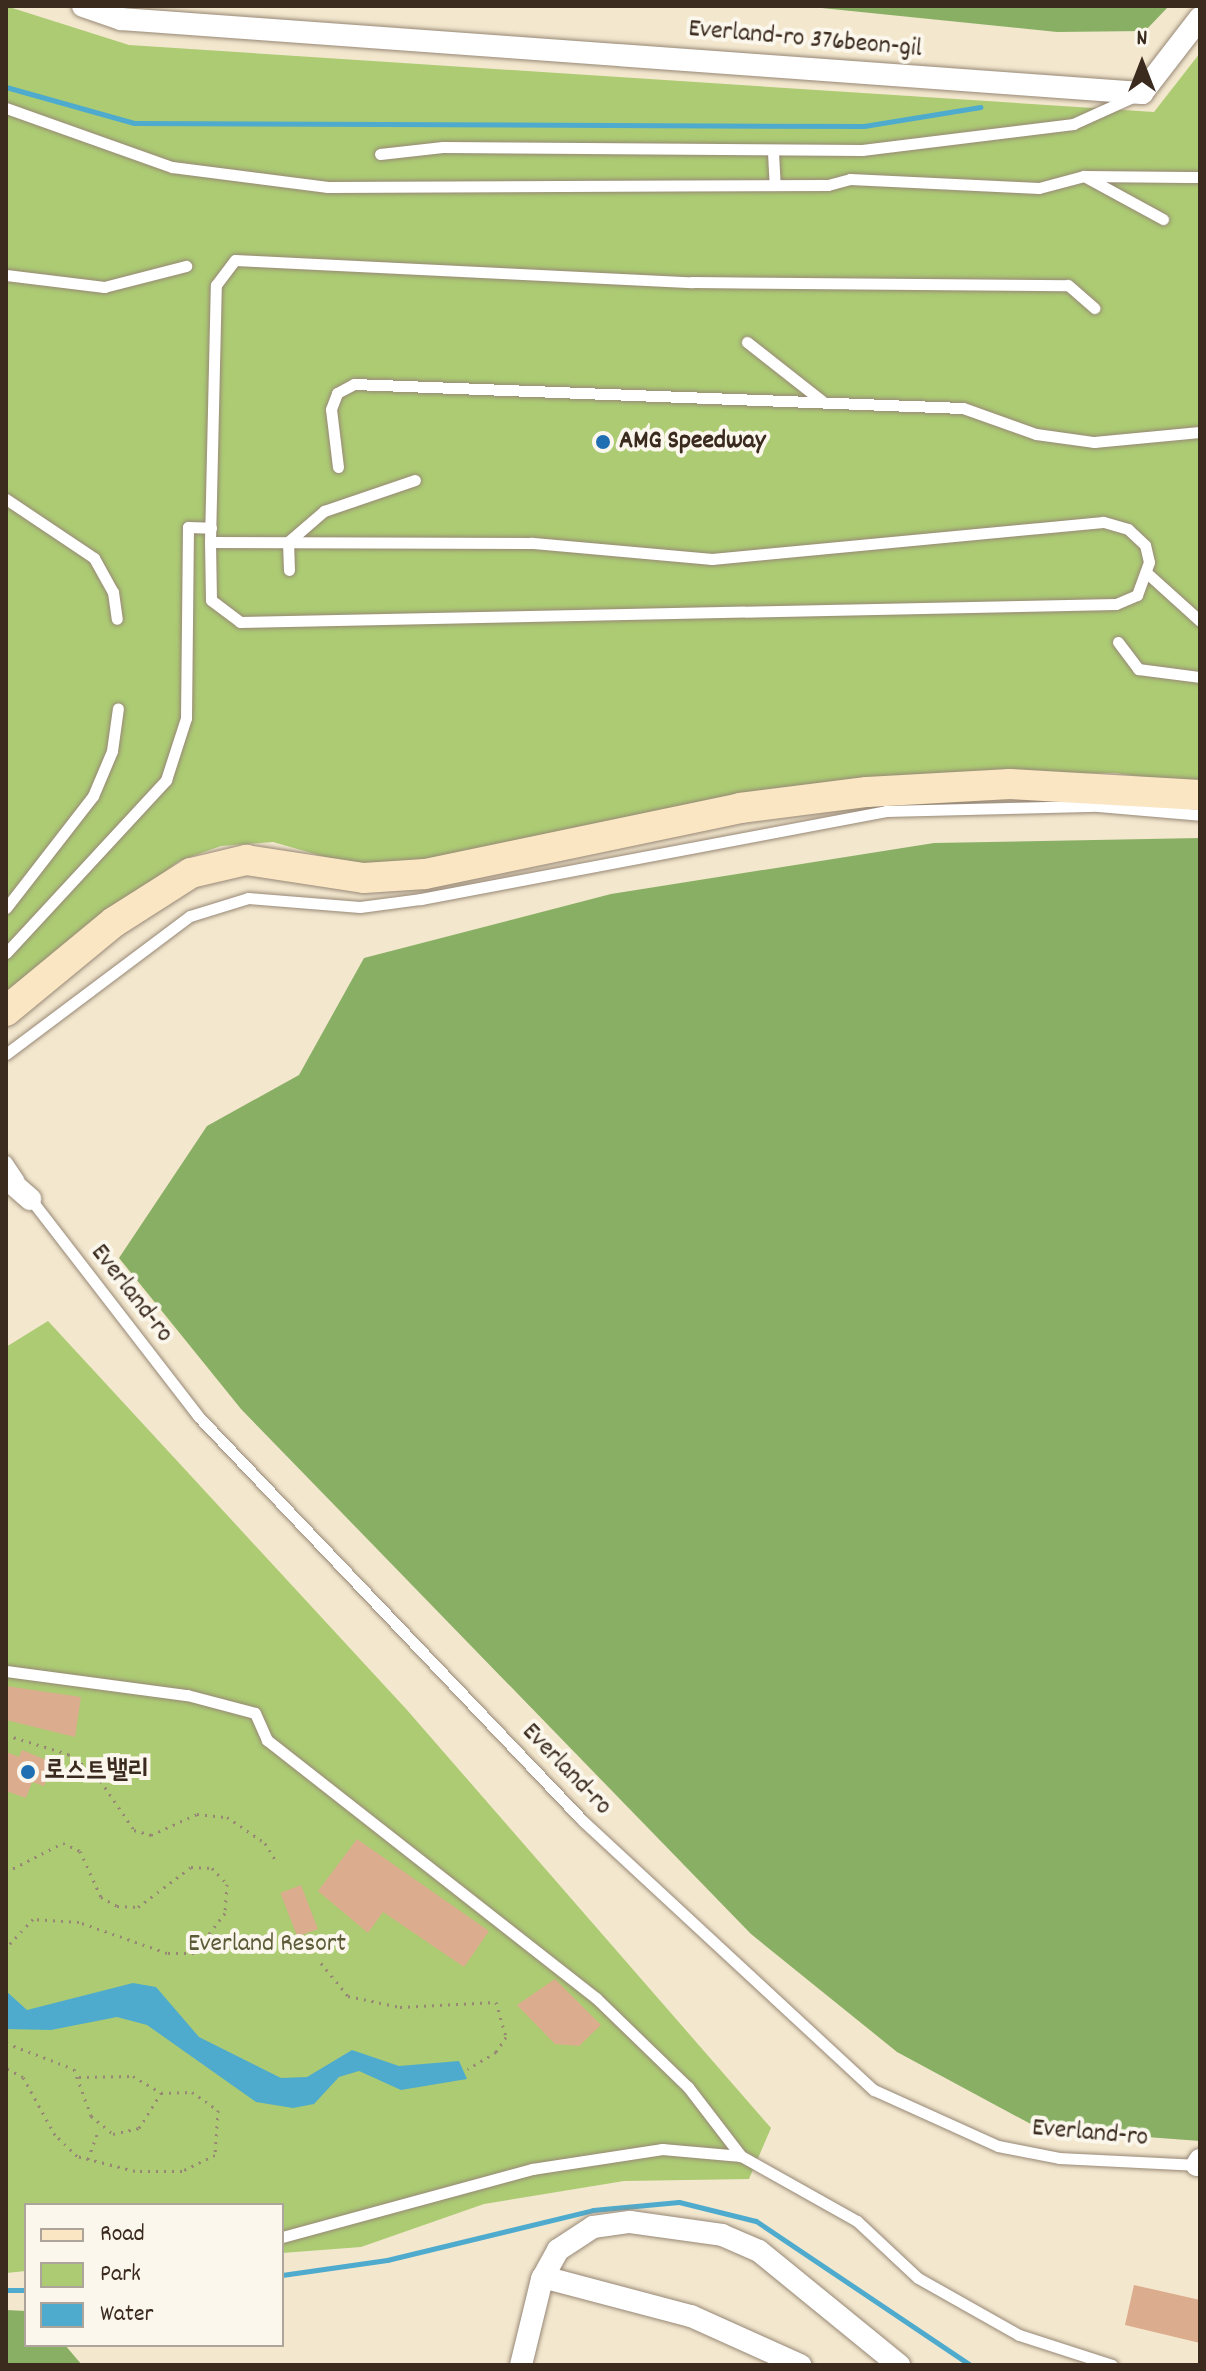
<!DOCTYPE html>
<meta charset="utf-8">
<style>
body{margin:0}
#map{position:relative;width:1206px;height:2371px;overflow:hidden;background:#f3e7ce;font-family:Dekko,"Poor Story",sans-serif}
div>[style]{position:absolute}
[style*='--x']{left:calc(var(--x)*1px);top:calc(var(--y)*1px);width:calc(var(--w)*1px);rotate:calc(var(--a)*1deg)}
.green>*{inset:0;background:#accb73}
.forest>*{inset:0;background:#89af65}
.water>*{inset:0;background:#4fabcd}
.stream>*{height:5px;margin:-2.5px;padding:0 2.5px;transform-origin:2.5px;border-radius:2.5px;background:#4fabcd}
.building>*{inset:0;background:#dbac8d;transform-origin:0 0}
.path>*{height:3px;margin-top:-1.5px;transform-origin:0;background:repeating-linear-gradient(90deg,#978876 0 2px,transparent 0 8px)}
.roads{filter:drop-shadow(0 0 2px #978876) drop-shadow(0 0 2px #978876)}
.lane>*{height:11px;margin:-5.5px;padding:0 5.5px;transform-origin:5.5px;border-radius:5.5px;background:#fff}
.street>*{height:22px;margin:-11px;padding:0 11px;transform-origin:11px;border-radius:11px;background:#fff}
.secondary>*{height:30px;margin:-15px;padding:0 15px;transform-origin:15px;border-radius:15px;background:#fbe6c4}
.dots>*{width:22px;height:22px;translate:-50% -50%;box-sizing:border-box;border:4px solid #fbf7ec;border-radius:50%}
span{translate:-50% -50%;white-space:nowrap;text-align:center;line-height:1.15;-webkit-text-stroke:8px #fbf7ec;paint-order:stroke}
.street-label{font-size:26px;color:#3b2a1e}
.poi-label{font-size:26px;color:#3b2a1e;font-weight:700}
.left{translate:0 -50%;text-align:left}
.park-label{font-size:26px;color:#5d5a38}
.frame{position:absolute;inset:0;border:8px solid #3b2a1e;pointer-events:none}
.legend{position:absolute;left:24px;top:2203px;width:260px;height:144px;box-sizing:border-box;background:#fbf7ec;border:2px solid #aea59a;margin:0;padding:10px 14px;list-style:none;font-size:24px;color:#3b2a1e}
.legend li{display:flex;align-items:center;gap:16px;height:40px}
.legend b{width:40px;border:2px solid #aea59a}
.north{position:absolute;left:1102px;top:24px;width:80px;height:80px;-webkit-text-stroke:6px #fbf7ec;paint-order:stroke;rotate:0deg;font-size:22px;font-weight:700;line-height:32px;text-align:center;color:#3b2a1e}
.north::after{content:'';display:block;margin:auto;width:28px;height:36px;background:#3b2a1e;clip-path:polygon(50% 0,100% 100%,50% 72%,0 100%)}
</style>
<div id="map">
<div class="green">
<i style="clip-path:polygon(6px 6px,129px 45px,1154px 112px,1200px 53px,1200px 785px,1115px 773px,970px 774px,371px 870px,273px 842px,221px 846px,179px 861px,6px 991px)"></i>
<i style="clip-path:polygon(48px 1321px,407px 1710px,771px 2128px,749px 2179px,624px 2181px,484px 2204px,361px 2247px,282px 2253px,282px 2205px,26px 2205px,26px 2271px,6px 2273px,6px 1347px)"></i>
</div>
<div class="forest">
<i style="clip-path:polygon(802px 6px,1169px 6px,1145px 31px,1057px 32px)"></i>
<i style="clip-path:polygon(1200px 838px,1200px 2141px,1040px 2129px,897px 2052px,751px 1934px,241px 1409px,119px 1258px,207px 1126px,299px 1075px,364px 958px,611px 894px,934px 843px)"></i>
<i style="clip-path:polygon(6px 2310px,26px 2311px,26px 2345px,65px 2345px,82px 2365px,6px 2365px)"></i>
</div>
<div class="water">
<i style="clip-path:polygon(133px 1983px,156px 1987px,199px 2037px,281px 2078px,307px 2077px,352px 2050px,399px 2066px,459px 2061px,467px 2079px,401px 2090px,359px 2071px,339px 2077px,314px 2104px,293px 2108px,256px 2102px,147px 2025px,117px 2017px,51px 2030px,6px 2029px,6px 1991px,27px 2010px)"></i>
</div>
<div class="stream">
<i style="--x:6;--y:87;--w:133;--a:15.7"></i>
<i style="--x:134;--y:123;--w:730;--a:0.24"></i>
<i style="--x:864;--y:126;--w:118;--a:-9.3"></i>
<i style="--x:282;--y:2275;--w:106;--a:-8.1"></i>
<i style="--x:387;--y:2260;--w:212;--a:-13.6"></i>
<i style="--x:593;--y:2210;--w:86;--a:-5.3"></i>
<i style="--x:679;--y:2202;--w:79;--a:13.9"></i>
<i style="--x:756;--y:2221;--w:258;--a:33.9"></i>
<i style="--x:6;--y:2290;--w:20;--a:0"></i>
</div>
<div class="building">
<i style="clip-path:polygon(6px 1686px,81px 1697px,75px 1737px,6px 1720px)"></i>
<i style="clip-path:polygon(22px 1750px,54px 1763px,44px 1786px,32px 1782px,26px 1798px,6px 1791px,6px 1752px,19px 1757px)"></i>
<i style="clip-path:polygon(357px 1839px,489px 1931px,464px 1967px,383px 1912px,368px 1933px,318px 1891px)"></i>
<i style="left:301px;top:1885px;width:47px;height:22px;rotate:69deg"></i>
<i style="clip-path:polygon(555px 1979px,601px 2025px,579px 2046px,555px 2044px,517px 2005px)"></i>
<i style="clip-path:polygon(1134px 2285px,1200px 2300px,1200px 2343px,1125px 2325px)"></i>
</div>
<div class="path">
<i style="--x:6;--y:1735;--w:65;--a:17"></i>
<i style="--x:68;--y:1754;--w:34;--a:36"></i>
<i style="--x:96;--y:1774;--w:68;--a:55.8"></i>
<i style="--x:134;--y:1830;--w:18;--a:16"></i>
<i style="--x:151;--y:1835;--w:51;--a:-24.5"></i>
<i style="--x:197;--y:1814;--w:30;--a:6"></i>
<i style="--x:227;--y:1817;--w:46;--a:34.4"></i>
<i style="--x:265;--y:1843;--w:23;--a:59"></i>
<i style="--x:6;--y:1872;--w:64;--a:-27"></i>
<i style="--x:63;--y:1843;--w:19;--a:25"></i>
<i style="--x:80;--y:1851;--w:51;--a:65.5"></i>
<i style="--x:101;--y:1897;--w:18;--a:29"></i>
<i style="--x:117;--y:1906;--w:21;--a:3"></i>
<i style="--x:138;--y:1907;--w:66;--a:-37"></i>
<i style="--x:191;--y:1867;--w:21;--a:3"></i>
<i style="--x:212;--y:1868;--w:22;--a:47"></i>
<i style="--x:227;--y:1884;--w:29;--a:94"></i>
<i style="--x:225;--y:1913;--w:51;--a:127.8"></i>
<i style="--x:194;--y:1953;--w:27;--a:180"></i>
<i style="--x:167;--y:1953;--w:93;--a:-160.6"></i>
<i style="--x:79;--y:1922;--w:46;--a:-176.3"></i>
<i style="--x:33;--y:1919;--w:40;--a:133"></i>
<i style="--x:321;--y:1963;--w:43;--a:50.7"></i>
<i style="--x:348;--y:1996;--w:53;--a:11.9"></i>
<i style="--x:400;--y:2007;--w:96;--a:-3"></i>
<i style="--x:496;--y:2002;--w:36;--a:74"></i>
<i style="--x:506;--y:2037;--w:18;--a:124"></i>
<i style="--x:496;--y:2052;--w:33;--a:149"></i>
<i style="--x:6;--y:2043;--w:73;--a:20.9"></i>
<i style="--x:74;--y:2069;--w:50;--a:70.1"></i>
<i style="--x:91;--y:2116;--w:28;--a:39"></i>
<i style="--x:113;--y:2134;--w:27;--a:-13"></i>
<i style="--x:139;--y:2128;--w:41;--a:-57.8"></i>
<i style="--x:161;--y:2093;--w:31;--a:-2"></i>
<i style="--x:192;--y:2092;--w:32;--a:35"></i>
<i style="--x:218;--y:2110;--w:45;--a:93.8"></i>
<i style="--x:215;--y:2155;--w:37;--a:154"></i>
<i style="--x:182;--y:2171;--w:47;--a:180"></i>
<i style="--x:135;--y:2171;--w:60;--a:-165.5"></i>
<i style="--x:77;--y:2156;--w:30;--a:-136"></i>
<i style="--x:55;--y:2135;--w:66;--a:-118.9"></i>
<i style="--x:23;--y:2077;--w:19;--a:-152"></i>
<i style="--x:79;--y:2077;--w:54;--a:-1.1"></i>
<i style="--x:133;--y:2076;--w:33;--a:31"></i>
<i style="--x:88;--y:2159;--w:32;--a:-70"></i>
</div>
<div class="roads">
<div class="lane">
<i style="--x:6;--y:108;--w:176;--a:19.6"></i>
<i style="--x:172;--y:167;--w:157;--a:7.3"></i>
<i style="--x:328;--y:187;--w:500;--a:-0.23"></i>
<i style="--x:828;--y:185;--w:23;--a:-15"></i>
<i style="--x:850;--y:179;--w:189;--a:2.7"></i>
<i style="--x:1039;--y:188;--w:47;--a:-14.9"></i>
<i style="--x:1084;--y:176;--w:116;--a:0.5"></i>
<i style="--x:773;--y:152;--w:33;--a:87"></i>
<i style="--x:380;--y:154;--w:63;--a:-6.3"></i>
<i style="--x:443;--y:147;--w:419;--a:0.4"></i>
<i style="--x:862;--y:150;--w:213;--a:-7"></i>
<i style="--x:1073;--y:124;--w:68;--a:-24.3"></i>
<i style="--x:1084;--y:176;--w:90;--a:28.6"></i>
<i style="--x:6;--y:275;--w:99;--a:7"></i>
<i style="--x:104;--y:287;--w:85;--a:-14.4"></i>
<i style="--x:747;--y:342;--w:95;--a:38.2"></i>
<i style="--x:338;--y:467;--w:58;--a:-96.9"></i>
<i style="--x:331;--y:409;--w:17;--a:-69"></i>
<i style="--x:337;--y:393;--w:19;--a:-28"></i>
<i style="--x:354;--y:384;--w:609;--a:2.26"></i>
<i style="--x:963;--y:408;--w:77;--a:19.6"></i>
<i style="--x:1036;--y:434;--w:59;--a:7.9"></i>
<i style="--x:1094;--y:442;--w:106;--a:-5.4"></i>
<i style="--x:6;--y:499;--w:106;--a:33.8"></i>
<i style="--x:94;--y:558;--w:39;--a:61"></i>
<i style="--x:113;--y:592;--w:27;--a:82"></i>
<i style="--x:210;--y:542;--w:58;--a:89"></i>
<i style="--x:211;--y:600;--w:36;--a:37"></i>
<i style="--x:240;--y:622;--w:876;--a:-1.18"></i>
<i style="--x:1116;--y:604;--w:23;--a:-23"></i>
<i style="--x:1137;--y:595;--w:35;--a:-70"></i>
<i style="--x:1149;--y:562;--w:17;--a:-103"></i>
<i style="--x:1145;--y:545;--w:23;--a:-137"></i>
<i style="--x:1128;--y:529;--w:26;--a:-164"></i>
<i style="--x:1103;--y:522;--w:393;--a:174.6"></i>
<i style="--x:712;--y:559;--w:182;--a:-174.9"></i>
<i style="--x:531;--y:543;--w:321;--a:-179.8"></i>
<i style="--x:210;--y:542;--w:257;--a:-88.7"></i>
<i style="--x:216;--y:285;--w:31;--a:-53"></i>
<i style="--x:235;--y:260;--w:458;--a:2.8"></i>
<i style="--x:692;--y:282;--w:376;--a:0.5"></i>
<i style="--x:1068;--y:285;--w:35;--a:41"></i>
<i style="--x:289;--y:570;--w:28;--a:-92"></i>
<i style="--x:288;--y:542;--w:48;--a:-40.7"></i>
<i style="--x:324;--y:511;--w:96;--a:-18.8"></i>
<i style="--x:1148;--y:574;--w:70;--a:42.1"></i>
<i style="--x:1118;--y:642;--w:34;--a:53"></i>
<i style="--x:1138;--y:669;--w:63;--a:7.4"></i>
<i style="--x:6;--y:908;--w:142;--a:-52.2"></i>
<i style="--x:93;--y:796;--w:49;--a:-67.1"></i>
<i style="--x:112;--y:751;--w:43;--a:-82.1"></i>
<i style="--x:6;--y:953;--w:236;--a:-47.2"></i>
<i style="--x:166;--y:780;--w:65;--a:-72.1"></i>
<i style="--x:186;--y:718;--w:191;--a:-89.4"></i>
<i style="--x:188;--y:527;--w:23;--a:2"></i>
<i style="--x:6;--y:1054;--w:230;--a:-36.9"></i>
<i style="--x:190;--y:916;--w:61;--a:-17.2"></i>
<i style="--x:248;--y:898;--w:112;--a:4.6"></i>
<i style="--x:360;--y:907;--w:62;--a:-7.5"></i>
<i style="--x:421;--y:899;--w:473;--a:-10.7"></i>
<i style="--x:886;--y:811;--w:212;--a:-1.4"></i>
<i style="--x:1098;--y:806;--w:102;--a:5"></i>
<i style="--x:6;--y:1161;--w:22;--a:56"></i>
<i style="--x:29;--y:1197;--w:277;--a:52.3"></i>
<i style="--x:198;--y:1416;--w:559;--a:46.45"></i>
<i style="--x:583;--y:1821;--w:396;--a:42.8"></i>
<i style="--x:874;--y:2090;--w:136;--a:24.3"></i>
<i style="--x:998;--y:2146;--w:62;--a:11.1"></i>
<i style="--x:1059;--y:2158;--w:140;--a:2.9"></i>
<i style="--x:6;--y:1671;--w:183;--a:7.6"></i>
<i style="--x:187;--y:1695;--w:70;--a:14.8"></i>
<i style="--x:255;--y:1713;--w:30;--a:66"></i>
<i style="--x:267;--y:1740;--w:418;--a:38.1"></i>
<i style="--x:596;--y:1998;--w:128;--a:44.1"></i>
<i style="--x:688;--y:2087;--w:87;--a:52.5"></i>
<i style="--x:282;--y:2237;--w:259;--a:-15.2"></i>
<i style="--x:532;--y:2169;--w:132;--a:-8.7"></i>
<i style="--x:662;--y:2149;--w:79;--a:5.1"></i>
<i style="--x:741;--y:2156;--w:133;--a:29.3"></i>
<i style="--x:857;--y:2221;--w:83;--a:43.1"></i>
<i style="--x:918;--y:2278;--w:116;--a:29.4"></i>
<i style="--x:1019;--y:2335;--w:98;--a:17.9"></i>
</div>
<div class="street">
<i style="--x:83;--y:6;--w:40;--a:18.9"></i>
<i style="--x:121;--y:19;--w:1024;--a:4.15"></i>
<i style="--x:1142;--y:93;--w:95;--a:-52.3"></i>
<i style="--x:6;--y:1178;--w:32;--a:41"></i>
<i style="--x:1197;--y:2165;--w:6;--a:-59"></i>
<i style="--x:543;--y:2277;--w:153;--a:14.8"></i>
<i style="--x:691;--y:2316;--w:120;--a:24.2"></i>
<i style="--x:521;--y:2365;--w:89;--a:-76.3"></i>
<i style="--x:542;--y:2279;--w:33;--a:-61"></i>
<i style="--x:558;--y:2250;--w:42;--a:-33.3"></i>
<i style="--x:593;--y:2227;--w:37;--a:-8"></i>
<i style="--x:630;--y:2222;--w:93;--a:8"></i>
<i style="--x:722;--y:2235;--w:40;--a:23.4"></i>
<i style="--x:759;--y:2251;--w:181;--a:39.2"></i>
</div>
<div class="secondary">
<i style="--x:6;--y:1011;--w:140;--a:-39.5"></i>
<i style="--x:114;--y:922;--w:91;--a:-32.5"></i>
<i style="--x:191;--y:873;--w:57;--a:-13.3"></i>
<i style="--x:246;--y:860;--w:119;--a:8.7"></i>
<i style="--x:364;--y:878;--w:61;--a:-3.8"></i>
<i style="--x:425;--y:874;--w:322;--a:-11.8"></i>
<i style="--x:740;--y:808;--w:128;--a:-7.2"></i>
<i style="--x:867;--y:792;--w:143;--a:-3.2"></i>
<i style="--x:1010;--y:784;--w:190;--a:3.3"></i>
</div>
</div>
<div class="dots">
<i style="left:603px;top:442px;background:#1f6fb2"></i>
<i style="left:28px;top:1772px;background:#1f6fb2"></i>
</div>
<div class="street-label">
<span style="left:805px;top:40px;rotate:5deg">Everland-ro 376beon-gil</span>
<span style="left:131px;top:1294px;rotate:52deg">Everland-ro</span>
<span style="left:566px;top:1770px;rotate:46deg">Everland-ro</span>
<span style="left:1090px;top:2134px;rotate:5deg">Everland-ro</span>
</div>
<div class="poi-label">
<span class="left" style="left:619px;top:442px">AMG Speedway</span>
<span class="left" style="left:44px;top:1772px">로스트밸리</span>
</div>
<div class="park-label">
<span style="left:267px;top:1945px">Everland Resort</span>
</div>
<div class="frame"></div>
<ul class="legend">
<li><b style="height:10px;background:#fbe6c4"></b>Road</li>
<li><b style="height:22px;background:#accb73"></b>Park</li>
<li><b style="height:22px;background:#4fabcd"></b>Water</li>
</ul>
<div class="north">N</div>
</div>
